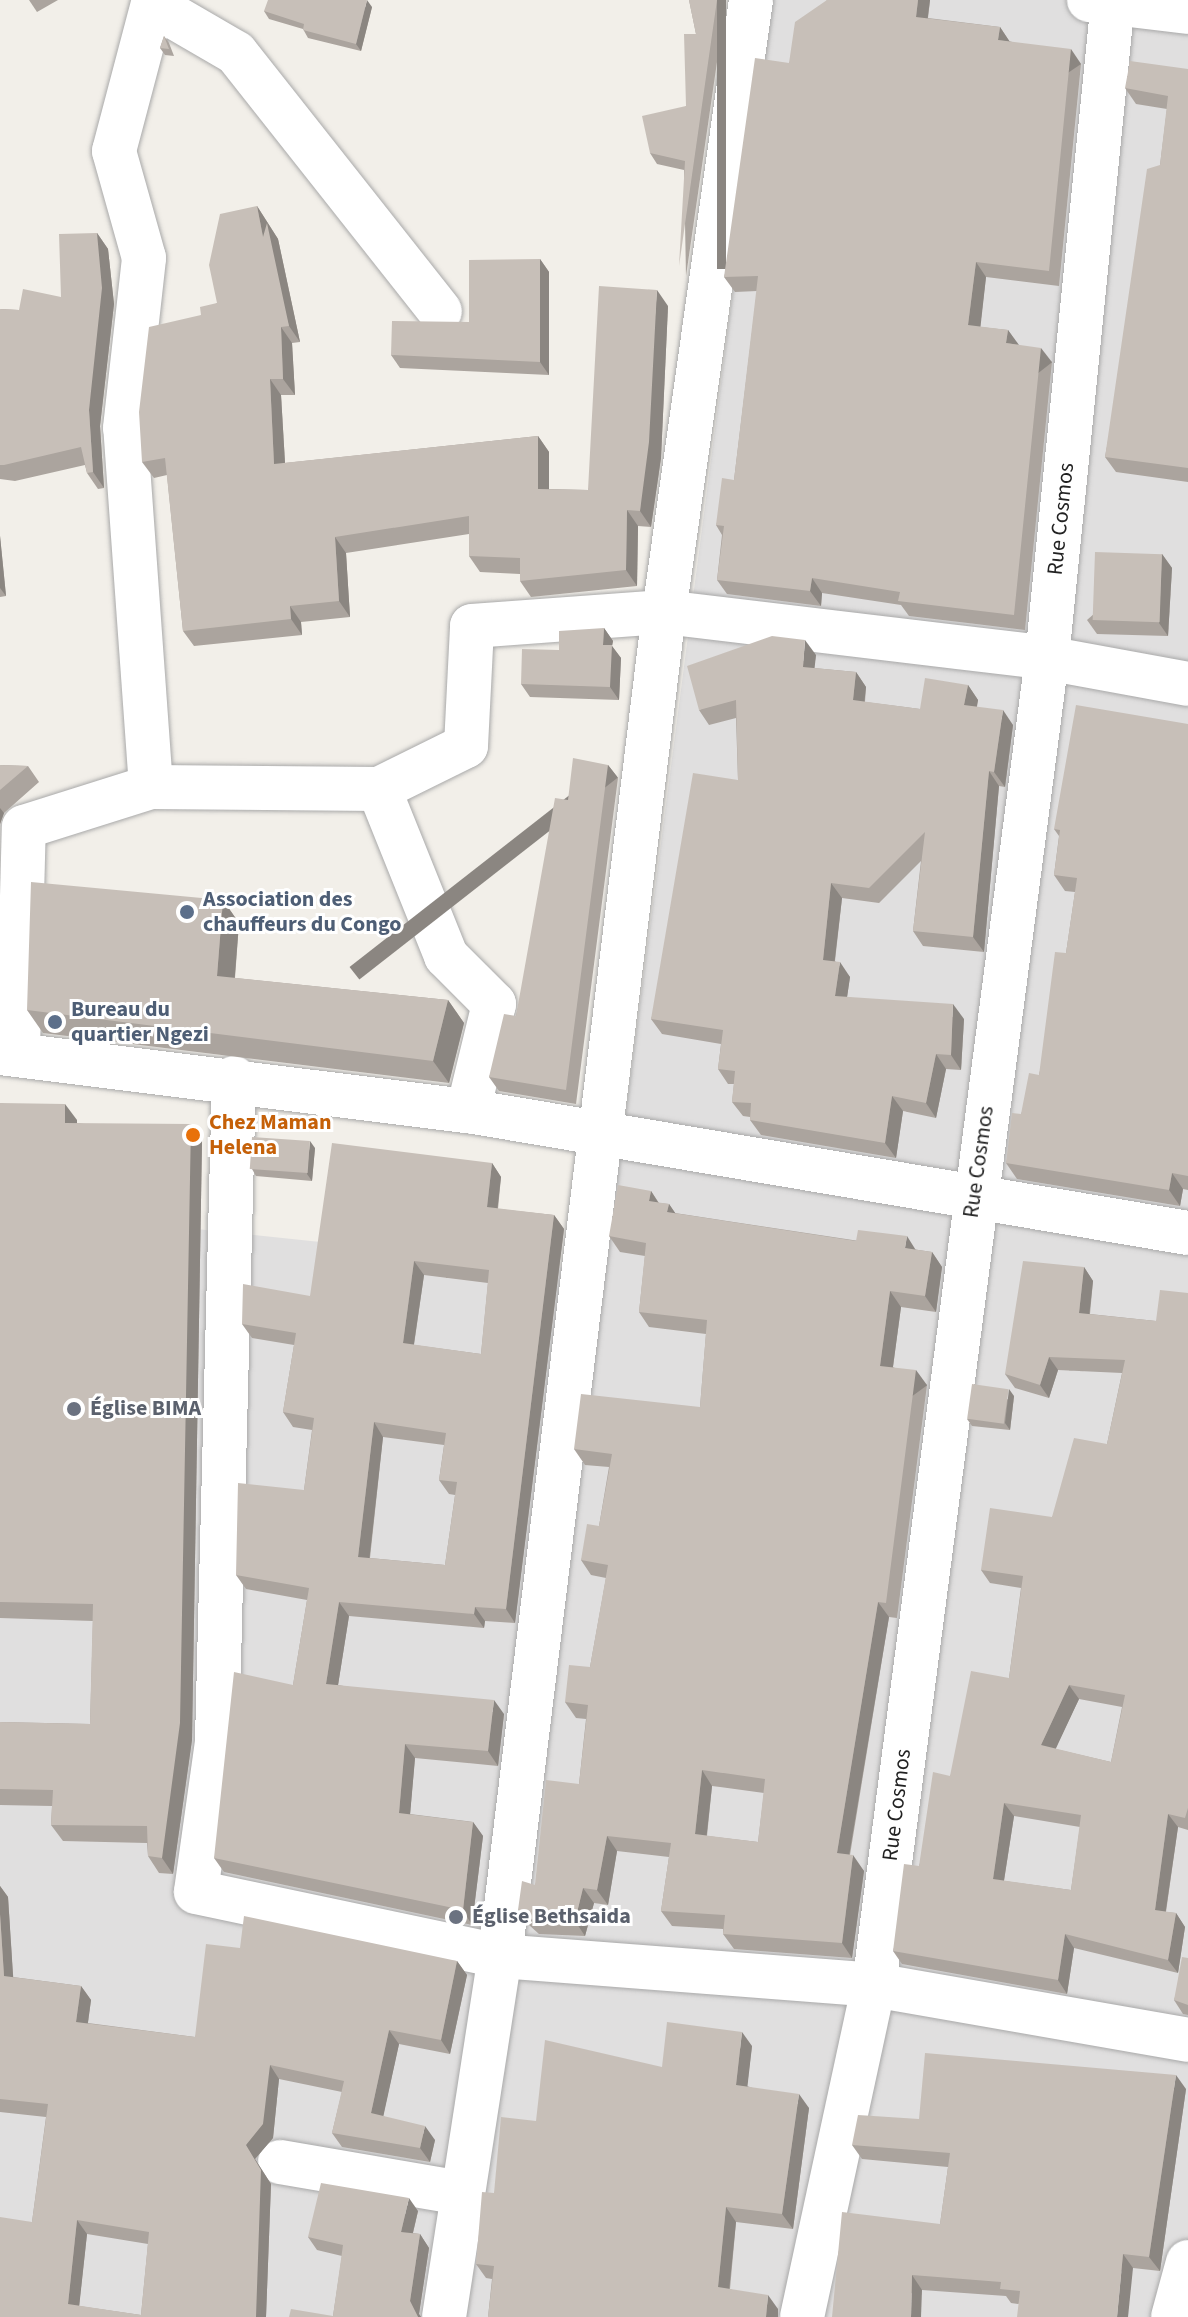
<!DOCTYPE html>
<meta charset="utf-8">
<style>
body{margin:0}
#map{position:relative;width:1188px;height:2317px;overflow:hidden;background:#f2efe9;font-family:"Source Sans 3",sans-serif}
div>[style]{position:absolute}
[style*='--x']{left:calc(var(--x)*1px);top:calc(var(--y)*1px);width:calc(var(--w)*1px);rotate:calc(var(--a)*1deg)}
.residential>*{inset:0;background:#e0dfdf}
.roads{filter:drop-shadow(0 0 2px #a9a9a9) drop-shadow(0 0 2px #a9a9a9)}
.minor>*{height:44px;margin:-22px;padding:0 22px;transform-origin:22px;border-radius:22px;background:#fff}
.wall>*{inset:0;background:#aba49e}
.shaded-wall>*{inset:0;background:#8b8681;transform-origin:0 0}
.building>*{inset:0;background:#c7bfb8;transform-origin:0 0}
.dots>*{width:22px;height:22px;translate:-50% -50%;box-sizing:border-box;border:4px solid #fff;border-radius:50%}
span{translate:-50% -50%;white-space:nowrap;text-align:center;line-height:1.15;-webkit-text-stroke:6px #fff;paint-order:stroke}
.street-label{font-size:22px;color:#222}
.service-label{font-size:22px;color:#4e5e75;font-weight:700}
.left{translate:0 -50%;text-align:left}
.food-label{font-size:22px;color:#c56008;font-weight:700}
.worship-label{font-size:22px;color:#5b616d;font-weight:700}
</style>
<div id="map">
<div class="residential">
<i style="clip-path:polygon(771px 0,1188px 0,1188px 2317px,0 2317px,0 1445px,53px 1214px,605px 1272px)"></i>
</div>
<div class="roads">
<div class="minor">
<i style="--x:1089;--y:0;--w:100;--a:6.9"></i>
<i style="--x:157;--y:7;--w:91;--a:30.2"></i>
<i style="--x:236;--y:53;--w:329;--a:51.7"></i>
<i style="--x:151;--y:787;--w:360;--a:-94.1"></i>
<i style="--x:125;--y:428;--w:171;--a:-83.6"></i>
<i style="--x:144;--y:258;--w:111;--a:-105.7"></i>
<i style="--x:114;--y:151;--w:156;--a:-75.2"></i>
<i style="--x:379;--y:789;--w:180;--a:68.1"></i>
<i style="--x:446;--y:956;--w:68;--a:45"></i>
<i style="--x:494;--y:1004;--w:110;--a:103.7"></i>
<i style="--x:18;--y:1049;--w:222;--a:-88.5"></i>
<i style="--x:24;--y:827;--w:133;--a:-17.5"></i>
<i style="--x:151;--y:787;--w:228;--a:0.5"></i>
<i style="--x:379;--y:789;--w:97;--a:-26.3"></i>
<i style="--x:466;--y:746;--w:120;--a:-87.1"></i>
<i style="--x:472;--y:626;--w:193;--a:-4.2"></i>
<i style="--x:664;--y:612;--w:386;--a:6.8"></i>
<i style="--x:1047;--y:658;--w:143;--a:10.4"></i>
<i style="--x:0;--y:1053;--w:472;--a:7.1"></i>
<i style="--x:468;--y:1111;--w:730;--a:9.62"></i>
<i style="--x:234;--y:1078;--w:664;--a:91.47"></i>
<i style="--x:217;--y:1742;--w:151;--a:98"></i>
<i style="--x:196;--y:1892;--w:311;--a:11.9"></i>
<i style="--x:500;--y:1956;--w:375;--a:4.4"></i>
<i style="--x:874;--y:1985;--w:319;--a:9.9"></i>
<i style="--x:280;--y:2162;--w:185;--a:9.7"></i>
<i style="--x:444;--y:2317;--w:365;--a:-81.2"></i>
<i style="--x:500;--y:1956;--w:1354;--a:-83.04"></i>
<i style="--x:664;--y:612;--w:618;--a:-81.91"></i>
<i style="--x:802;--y:2317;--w:340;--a:-77.8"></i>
<i style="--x:874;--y:1985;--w:1338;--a:-82.57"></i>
<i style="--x:1047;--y:658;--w:661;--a:-84.27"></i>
<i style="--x:1173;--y:2317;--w:57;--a:-74.7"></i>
</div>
</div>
<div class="wall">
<i style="clip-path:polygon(29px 0,58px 0,37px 12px)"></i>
<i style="clip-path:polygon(689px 0,726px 0,686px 276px,684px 170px,657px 164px,650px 153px,686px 106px,696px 34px)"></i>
<i style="clip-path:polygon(827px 0,930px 0,928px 18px,1000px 27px,1009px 41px,1081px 64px,1059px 286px,986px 277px,980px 327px,1008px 330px,1018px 345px,1052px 362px,1025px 630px,909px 616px,901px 605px,822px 593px,821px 606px,727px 594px,717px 580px,722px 535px,716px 525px,734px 480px,757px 291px,735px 292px,724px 277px,789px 63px)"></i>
<i style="clip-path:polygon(372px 7px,361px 51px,308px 38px,303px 29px,269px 19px,264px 11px)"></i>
<i style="clip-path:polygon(164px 36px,169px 43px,174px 56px,165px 55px,160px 48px)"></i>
<i style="clip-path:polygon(1188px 69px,1188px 482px,1116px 472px,1105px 457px,1160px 165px,1167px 109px,1136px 104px,1125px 88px)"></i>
<i style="clip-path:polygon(257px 206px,278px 239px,300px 342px,292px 343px,295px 395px,281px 395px,285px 463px,538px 436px,549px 452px,549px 489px,588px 490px,668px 306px,661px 458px,651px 527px,638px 526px,637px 586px,531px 597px,520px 581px,520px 574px,480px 572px,469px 556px,469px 534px,346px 553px,350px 617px,301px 622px,302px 635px,194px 646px,183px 631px,167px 475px,154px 478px,142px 462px,201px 315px,217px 303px)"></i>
<i style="clip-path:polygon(97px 233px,108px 249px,114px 304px,100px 426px,104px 488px,98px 489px,87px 473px,85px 465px,15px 481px,0 479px,0 309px,19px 310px,61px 297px)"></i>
<i style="clip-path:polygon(540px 259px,549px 272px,549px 375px,400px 368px,391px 355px,469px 322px)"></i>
<i style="clip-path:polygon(0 536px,6px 596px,0 597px)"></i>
<i style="clip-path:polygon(1162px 554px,1172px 568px,1168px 636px,1097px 634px,1087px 620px)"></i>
<i style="clip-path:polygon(604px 628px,613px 641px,612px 646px,621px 658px,619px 700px,530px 697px,521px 684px,559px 650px)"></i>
<i style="clip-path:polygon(816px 655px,814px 668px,856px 672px,866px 687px,865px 702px,920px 709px,968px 685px,978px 700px,977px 707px,1013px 725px,1005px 787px,999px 786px,984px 952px,923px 946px,913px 931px,921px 861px,879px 903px,842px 898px,835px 961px,850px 977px,847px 997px,964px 1019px,961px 1070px,946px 1069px,936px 1118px,903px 1111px,896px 1158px,761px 1135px,750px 1120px,750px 1117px,743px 1116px,732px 1102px,734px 1084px,728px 1084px,718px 1069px,721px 1044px,662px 1034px,651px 1019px,738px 780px,736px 718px,709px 725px,699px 710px)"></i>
<i style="clip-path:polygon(1188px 724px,1188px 1190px,1183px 1189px,1180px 1206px,1017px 1179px,1006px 1163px,1021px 1114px,1039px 1075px,1066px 953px,1075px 892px,1065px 891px,1054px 875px,1059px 836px,1054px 829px)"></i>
<i style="clip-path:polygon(0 765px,28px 766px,39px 782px,4px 813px,0 824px)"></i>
<i style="clip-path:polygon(608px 765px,618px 778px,576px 1104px,499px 1091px,489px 1077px,516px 1016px,568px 800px)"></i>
<i style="clip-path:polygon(223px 900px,239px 923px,235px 978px,448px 1000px,464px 1023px,449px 1083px,43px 1033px,27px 1010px)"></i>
<i style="clip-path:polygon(0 1103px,77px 1120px,77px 1123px,202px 1141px,192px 1740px,173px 1874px,159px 1873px,148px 1856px,147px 1843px,63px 1841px,51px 1825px,52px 1806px,0 1805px,0 1822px,0 1722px,90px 1724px,93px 1621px,0 1618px)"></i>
<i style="clip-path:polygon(315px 1148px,312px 1181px,256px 1176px,252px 1169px)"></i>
<i style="clip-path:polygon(evenodd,492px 1163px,501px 1177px,498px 1209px,554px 1215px,564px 1229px,515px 1623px,485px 1621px,484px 1628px,349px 1616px,338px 1685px,504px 1714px,498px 1766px,415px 1758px,410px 1814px,473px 1822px,483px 1836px,472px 1925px,224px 1872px,214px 1858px,293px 1685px,307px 1600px,246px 1589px,236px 1575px,304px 1490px,312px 1430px,293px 1427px,283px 1412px,294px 1345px,252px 1338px,242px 1324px,310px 1296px,492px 1163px,424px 1275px,488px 1283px,481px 1354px,414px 1345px,424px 1275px,492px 1163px,383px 1437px,444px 1445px,439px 1480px,449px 1494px,455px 1495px,445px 1565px,370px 1558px,383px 1437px)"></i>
<i style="clip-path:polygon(evenodd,651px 1191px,659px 1203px,669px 1204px,675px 1213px,932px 1252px,942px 1267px,936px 1312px,901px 1307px,893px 1367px,927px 1385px,897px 1618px,889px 1617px,850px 1855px,864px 1871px,852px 1958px,734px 1949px,723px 1934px,723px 1929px,672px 1926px,661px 1911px,669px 1857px,617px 1851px,608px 1905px,594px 1903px,585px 1936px,539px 1934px,529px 1925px,518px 1910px,535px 1885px,579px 1784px,586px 1719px,576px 1718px,565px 1702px,590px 1667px,606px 1578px,591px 1575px,581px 1560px,599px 1526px,609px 1467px,585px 1465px,574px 1449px,700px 1407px,706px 1334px,649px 1327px,639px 1312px,645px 1256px,620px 1252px,609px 1236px,651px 1191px,712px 1786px,764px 1793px,758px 1842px,707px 1836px,712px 1786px)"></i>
<i style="clip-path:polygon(evenodd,1084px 1267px,1093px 1281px,1090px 1314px,1156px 1321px,1188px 1293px,1188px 1830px,1178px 1827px,1166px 1912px,1176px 1913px,1185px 1927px,1178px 1973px,1074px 1948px,1067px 1994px,902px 1964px,893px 1951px,919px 1866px,950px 1776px,1009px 1678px,1021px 1588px,990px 1583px,981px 1570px,1052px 1517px,1107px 1444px,1122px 1373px,1058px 1370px,1049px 1398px,1015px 1388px,1005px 1374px,1084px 1267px,1079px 1699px,1122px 1707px,1111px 1762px,1055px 1749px,1079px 1699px,1084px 1267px,1014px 1816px,1080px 1827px,1071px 1890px,1004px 1881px,1014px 1816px)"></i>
<i style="clip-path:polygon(1014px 1396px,1010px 1430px,972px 1426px,967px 1419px)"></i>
<i style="clip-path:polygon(evenodd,0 1886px,8px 1897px,13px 1977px,81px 1986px,91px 2000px,88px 2023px,195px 2037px,240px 1948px,457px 1961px,467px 1975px,450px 2054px,399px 2044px,383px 2116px,435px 2140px,430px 2162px,342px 2147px,332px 2133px,342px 2092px,279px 2079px,273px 2138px,255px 2159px,271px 2184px,266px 2317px,0 2317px,32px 2222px,46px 2117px,0 2112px,0 1886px,87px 2234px,148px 2244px,141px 2315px,79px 2306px,87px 2234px)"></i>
<i style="clip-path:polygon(1188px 1958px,1188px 2015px,1183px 2014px,1174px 2000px)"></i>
<i style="clip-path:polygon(752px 2046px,747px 2086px,809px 2108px,793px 2229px,736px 2222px,730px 2289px,778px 2309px,778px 2317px,488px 2317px,492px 2279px,486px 2278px,476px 2264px,494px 2193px,536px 2121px,662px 2067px)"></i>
<i style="clip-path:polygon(1186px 2089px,1160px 2271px,1133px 2268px,1018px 2304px,1011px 2303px,1006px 2296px,922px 2290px,832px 2317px,940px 2224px,948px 2167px,862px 2159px,852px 2145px,919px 2119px)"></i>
<i style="clip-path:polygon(418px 2211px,413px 2233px,420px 2234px,429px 2248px,419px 2314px,421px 2317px,289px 2317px,333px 2316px,342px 2256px,317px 2250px,308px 2237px)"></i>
</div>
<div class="shaded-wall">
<i style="clip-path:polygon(367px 0,372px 7px,361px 51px,356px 44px)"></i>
<i style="left:717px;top:0;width:9px;height:269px"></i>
<i style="clip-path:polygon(918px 0,930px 0,926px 31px,916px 17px)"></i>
<i style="clip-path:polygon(1000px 27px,1010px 42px,998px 40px)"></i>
<i style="left:1071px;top:49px;width:18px;height:223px;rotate:56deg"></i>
<i style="clip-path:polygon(257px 206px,278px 239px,300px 342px,289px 326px,263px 237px)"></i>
<i style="clip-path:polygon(97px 233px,108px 249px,114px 304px,100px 426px,104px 488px,93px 472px,89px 410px)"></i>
<i style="clip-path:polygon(540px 259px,549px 272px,549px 375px,540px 362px)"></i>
<i style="clip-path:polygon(976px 262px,986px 277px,979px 340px,968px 325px)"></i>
<i style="clip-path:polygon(657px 290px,668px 306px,661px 458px,651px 527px,640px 511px)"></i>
<i style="clip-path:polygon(281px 327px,292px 343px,295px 395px,283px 379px)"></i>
<i style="clip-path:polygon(1008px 330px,1019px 345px,1006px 343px)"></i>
<i style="left:1041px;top:348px;width:18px;height:268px;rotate:52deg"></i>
<i style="clip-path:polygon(270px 379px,281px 395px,286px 480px,274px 464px)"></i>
<i style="clip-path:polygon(538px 436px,549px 452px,549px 505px,538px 489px)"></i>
<i style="clip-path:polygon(627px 510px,638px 526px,637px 586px,626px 570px)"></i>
<i style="clip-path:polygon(0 536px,6px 596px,0 588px)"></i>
<i style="clip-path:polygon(335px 537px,346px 553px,350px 617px,339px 601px)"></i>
<i style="clip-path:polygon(1162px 554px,1172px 568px,1168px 636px,1159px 623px)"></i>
<i style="clip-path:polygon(812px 578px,822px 593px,821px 606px,810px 591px)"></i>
<i style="clip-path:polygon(290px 606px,301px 622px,302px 635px,291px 619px)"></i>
<i style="clip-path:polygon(604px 628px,613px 641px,612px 646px,621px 658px,619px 700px,610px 687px,603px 645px)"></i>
<i style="clip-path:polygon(805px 640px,816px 655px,813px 682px,803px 667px)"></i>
<i style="clip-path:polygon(856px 672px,866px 687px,863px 715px,853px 700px)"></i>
<i style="clip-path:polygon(968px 685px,978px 700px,974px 720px,964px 705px)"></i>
<i style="clip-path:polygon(1003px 710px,1013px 725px,1005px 787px,994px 772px)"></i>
<i style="left:608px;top:765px;width:16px;height:328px;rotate:52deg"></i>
<i style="clip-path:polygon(989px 771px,999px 786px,984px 952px,973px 937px)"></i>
<i style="clip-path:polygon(0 808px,4px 813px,0 824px)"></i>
<i style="clip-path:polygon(831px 883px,842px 898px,833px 975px,823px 960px)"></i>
<i style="clip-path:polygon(223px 900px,239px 923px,233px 999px,217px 976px)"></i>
<i style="clip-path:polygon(840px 962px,850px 977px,845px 1011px,835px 996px)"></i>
<i style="clip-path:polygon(448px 1000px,464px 1023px,449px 1083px,433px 1061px)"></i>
<i style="clip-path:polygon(953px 1004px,964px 1019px,961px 1070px,951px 1055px)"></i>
<i style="clip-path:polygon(936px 1054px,946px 1069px,936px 1118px,926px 1103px)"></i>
<i style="clip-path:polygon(892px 1096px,903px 1111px,896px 1158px,885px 1143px)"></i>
<i style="clip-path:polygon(65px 1104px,77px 1120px,77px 1140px,65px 1123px)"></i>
<i style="clip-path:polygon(191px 1124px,202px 1141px,192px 1740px,173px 1874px,162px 1858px)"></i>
<i style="clip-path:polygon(310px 1141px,315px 1148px,312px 1181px,307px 1174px)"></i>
<i style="clip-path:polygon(492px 1163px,501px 1177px,496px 1221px,487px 1207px)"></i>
<i style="clip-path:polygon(1172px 1173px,1183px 1189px,1180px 1206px,1169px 1190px)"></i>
<i style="clip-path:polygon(651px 1191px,661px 1207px,649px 1201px)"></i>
<i style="clip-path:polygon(669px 1204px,680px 1220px,667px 1212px)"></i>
<i style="clip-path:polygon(554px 1215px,564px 1229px,515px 1623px,506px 1609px)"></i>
<i style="clip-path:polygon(907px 1236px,917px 1252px,905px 1248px)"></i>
<i style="clip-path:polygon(932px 1252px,942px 1267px,936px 1312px,925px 1296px)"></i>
<i style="clip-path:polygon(414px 1261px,424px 1275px,412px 1357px,403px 1343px)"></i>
<i style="clip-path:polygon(1084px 1267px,1093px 1281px,1088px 1326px,1079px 1313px)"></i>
<i style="clip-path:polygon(890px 1291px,901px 1307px,891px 1381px,880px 1366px)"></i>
<i style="clip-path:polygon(1049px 1357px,1058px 1370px,1049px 1398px,1040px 1385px)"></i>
<i style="left:916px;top:1370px;width:19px;height:235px;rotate:54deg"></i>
<i style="clip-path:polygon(1009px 1389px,1014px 1396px,1010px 1430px,1005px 1423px)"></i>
<i style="clip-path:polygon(374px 1422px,383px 1437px,368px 1571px,358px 1557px)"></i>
<i style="clip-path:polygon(339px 1602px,349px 1616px,336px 1698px,326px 1684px)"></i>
<i style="clip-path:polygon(878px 1602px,889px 1617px,847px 1868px,837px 1853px)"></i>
<i style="clip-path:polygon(475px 1607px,485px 1621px,484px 1628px,474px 1614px)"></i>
<i style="clip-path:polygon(1069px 1685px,1079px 1699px,1051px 1759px,1041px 1745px)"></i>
<i style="clip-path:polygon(494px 1700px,504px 1714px,498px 1766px,488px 1751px)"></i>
<i style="clip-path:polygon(405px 1744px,415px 1758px,409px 1827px,399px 1813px)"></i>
<i style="clip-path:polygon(702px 1770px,712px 1786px,705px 1850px,695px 1834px)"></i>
<i style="clip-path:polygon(1004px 1803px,1014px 1816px,1002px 1893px,993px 1879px)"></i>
<i style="clip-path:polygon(1168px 1814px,1178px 1827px,1164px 1923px,1155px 1910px)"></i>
<i style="clip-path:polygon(473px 1822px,483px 1836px,472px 1925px,463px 1910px)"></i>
<i style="clip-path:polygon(607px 1836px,617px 1851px,608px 1905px,597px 1890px)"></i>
<i style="clip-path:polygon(853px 1855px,864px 1871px,852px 1958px,842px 1943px)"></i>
<i style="clip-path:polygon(0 1886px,8px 1897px,14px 1990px,4px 1976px,0 1914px)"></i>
<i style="clip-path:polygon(583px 1888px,594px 1903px,585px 1936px,575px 1921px)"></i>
<i style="clip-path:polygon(1176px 1913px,1185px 1927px,1178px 1973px,1168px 1960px)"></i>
<i style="clip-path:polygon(1065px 1934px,1074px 1948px,1067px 1994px,1058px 1980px)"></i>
<i style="clip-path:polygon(457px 1961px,467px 1975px,450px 2054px,441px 2040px)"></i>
<i style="clip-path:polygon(81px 1986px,91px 2000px,86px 2036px,76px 2022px)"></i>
<i style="clip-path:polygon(389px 2030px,399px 2044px,381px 2127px,371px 2113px)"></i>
<i style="clip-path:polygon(742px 2032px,752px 2046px,746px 2099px,736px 2085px)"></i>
<i style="clip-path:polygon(270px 2065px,279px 2079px,273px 2138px,255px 2159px,271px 2184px,266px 2317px,256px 2317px,246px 2145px)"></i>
<i style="clip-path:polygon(1176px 2075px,1186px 2089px,1160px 2271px,1149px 2257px)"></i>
<i style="clip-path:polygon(799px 2094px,809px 2108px,793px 2229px,782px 2214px)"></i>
<i style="clip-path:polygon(425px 2126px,435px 2140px,430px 2162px,420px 2148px)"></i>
<i style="clip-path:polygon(409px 2198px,418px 2211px,410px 2245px,401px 2232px)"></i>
<i style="clip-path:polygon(726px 2207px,736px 2222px,728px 2301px,718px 2287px)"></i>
<i style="clip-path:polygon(77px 2220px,87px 2234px,78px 2317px,68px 2304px)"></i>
<i style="clip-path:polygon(420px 2234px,429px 2248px,419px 2314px,421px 2317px,418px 2317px,410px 2301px)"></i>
<i style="clip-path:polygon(1123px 2254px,1133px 2268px,1128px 2317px,1117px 2317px)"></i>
<i style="clip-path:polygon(912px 2275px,922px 2290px,921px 2317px,911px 2317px)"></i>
<i style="clip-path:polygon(768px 2295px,778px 2309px,778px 2317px,766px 2317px)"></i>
</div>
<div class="building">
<i style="clip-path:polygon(268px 0,367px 0,356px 44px,303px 30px,304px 24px,264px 11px)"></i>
<i style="clip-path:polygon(689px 0,717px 0,679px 266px,685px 161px,650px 153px,642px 116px,686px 106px,684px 34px,696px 34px)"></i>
<i style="clip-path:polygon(827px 0,918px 0,916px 17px,1000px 27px,998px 40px,1071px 49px,1049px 271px,976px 262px,968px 325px,1008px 330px,1006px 343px,1041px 348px,1014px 615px,898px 601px,900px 592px,812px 578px,810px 591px,717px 580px,724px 526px,716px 525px,722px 478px,734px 480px,758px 276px,724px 277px,755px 58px,789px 63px,795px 22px)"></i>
<i style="clip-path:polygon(164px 36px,169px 49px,160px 48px)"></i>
<i style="clip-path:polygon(1130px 61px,1188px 69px,1188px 468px,1105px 457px,1147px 169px,1160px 165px,1168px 96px,1125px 88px)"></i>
<i style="clip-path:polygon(257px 206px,263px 237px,267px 223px,289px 326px,281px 327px,283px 379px,270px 379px,274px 464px,538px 436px,538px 489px,588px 490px,599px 286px,657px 290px,649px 442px,640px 511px,627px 510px,626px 570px,520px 581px,520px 558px,469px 556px,469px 516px,335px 537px,339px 601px,290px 606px,291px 619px,183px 631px,165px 458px,142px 462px,139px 412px,149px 327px,201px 315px,200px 307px,217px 303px,209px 265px,220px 214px)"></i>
<i style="clip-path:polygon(97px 233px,102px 288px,89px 410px,93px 472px,87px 473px,81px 447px,4px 465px,0 465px,0 309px,19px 310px,23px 289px,61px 297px,59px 234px)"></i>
<i style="clip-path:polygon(540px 259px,540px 362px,391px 355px,392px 321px,469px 322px,469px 260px)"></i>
<i style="left:1095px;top:552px;width:67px;height:68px;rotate:2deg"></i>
<i style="clip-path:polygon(604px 628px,603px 645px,612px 645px,610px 687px,521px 684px,522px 649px,559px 650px,559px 631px)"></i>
<i style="clip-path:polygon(772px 636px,805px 640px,803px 667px,856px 672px,853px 700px,920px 709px,925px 678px,968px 685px,964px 705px,1003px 710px,994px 772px,989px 771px,973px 937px,913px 931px,925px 832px,869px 888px,831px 883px,823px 960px,840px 962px,835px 996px,953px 1004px,951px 1055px,936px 1054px,926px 1103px,892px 1096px,885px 1143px,750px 1120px,751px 1103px,732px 1102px,735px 1071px,718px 1069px,723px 1030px,651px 1019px,693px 773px,738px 780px,736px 700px,699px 710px,687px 666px)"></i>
<i style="clip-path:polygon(1076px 705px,1188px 724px,1188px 1176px,1172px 1173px,1169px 1190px,1006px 1163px,1012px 1113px,1021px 1114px,1029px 1073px,1039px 1075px,1055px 952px,1066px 953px,1077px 878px,1054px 875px,1060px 830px,1054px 829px)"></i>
<i style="clip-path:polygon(573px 758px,608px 765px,566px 1090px,489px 1077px,504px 1014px,516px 1016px,555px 798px,568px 800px)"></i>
<i style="clip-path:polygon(0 765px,28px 766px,0 790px)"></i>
<i style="clip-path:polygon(31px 882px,223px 900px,217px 976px,448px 1000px,433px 1061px,27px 1010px)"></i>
<i style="clip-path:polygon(0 1103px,65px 1104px,65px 1123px,191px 1124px,180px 1723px,162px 1858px,148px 1856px,147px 1826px,51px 1825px,53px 1790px,0 1789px,0 1722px,90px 1724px,93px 1604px,0 1602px)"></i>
<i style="left:252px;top:1137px;width:58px;height:32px;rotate:4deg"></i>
<i style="clip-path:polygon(evenodd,332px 1143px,492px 1163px,487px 1207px,554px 1215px,506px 1609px,475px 1607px,474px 1614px,339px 1602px,326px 1684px,494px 1700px,488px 1751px,405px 1744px,399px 1813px,473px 1822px,463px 1910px,214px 1858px,234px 1672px,293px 1685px,309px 1588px,236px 1575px,238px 1483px,304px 1490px,314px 1418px,283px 1412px,296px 1333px,242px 1324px,243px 1284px,310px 1296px,332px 1143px,414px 1261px,489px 1270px,481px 1354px,403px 1343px,414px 1261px,332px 1143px,374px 1422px,446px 1433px,439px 1480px,457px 1482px,445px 1565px,358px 1557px,374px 1422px)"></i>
<i style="clip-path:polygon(evenodd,618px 1185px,651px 1191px,649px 1201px,669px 1204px,667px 1212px,856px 1241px,858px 1230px,907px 1236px,905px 1248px,932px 1252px,925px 1296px,890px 1291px,880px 1366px,916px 1370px,886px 1603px,878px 1602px,837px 1853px,853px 1855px,842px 1943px,723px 1934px,725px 1915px,661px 1911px,671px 1843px,607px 1836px,597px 1890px,583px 1888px,575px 1921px,528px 1919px,518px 1910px,522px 1881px,535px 1885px,546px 1780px,579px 1784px,588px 1705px,565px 1702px,569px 1665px,590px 1667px,608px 1565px,581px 1560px,587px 1524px,599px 1526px,612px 1454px,574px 1449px,581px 1394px,700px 1407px,707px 1320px,639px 1312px,646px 1243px,609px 1236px,618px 1185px,702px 1770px,765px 1779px,758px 1842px,695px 1834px,702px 1770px)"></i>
<i style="clip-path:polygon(evenodd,1023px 1261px,1084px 1267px,1079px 1313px,1156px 1321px,1160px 1290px,1188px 1293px,1188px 1808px,1185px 1818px,1168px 1814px,1155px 1910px,1176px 1913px,1168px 1960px,1065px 1934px,1058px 1980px,893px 1951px,904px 1864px,919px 1866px,933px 1772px,950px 1776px,971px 1671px,1009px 1678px,1023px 1576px,981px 1570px,990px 1508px,1052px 1517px,1074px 1438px,1107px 1444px,1125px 1360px,1049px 1357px,1040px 1385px,1005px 1374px,1023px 1261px,1069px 1685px,1125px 1695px,1111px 1762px,1041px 1745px,1069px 1685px,1023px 1261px,1004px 1803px,1081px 1815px,1071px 1890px,993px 1879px,1004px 1803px)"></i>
<i style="left:972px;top:1384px;width:37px;height:35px;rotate:8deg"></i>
<i style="clip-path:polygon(evenodd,0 1914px,4px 1976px,81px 1986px,76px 2022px,195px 2037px,206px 1944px,240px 1948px,244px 1916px,457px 1961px,441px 2040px,389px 2030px,371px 2113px,425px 2126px,420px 2148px,332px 2133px,344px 2081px,270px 2065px,263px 2124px,246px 2145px,261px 2170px,256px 2317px,0 2317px,0 2217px,32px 2222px,48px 2104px,0 2099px,0 1914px,77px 2220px,149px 2232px,141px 2315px,68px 2304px,77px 2220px)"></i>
<i style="clip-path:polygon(1182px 1957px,1188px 1958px,1188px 2005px,1174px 2000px)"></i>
<i style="clip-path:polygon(667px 2022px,742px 2032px,736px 2085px,799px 2094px,782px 2214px,726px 2207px,718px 2287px,768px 2295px,766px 2317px,488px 2317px,494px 2266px,476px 2264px,482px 2192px,494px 2193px,501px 2117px,536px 2121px,545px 2040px,662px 2067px)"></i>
<i style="clip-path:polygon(925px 2053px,1176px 2075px,1149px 2257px,1123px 2254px,1117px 2317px,1017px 2317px,1020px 2291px,1000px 2289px,1001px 2282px,912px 2275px,911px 2317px,832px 2317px,842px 2212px,940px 2224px,950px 2153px,852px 2145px,858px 2115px,919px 2119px)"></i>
<i style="clip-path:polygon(321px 2183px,409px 2198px,401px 2232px,420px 2234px,410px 2301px,418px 2317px,289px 2317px,291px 2309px,333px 2316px,343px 2245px,308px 2237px)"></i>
</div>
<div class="dots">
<i style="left:187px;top:912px;background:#5c6f8a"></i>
<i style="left:55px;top:1022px;background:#5c6f8a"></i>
<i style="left:193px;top:1135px;background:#e8710a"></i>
<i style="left:74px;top:1409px;background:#6b7280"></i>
<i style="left:456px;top:1917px;background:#6b7280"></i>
</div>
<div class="street-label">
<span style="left:1061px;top:519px;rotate:-84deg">Rue Cosmos</span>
<span style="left:979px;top:1162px;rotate:-82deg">Rue Cosmos</span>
<span style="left:897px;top:1805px;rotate:-83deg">Rue Cosmos</span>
</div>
<div class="service-label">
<span class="left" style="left:203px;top:912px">Association des<br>chauffeurs du Congo</span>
<span class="left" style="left:71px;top:1022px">Bureau du<br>quartier Ngezi</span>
</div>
<div class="food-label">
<span class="left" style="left:209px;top:1135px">Chez Maman<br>Helena</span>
</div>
<div class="worship-label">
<span class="left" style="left:90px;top:1409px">Église BIMA</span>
<span class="left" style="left:472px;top:1917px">Église Bethsaida</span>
</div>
</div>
